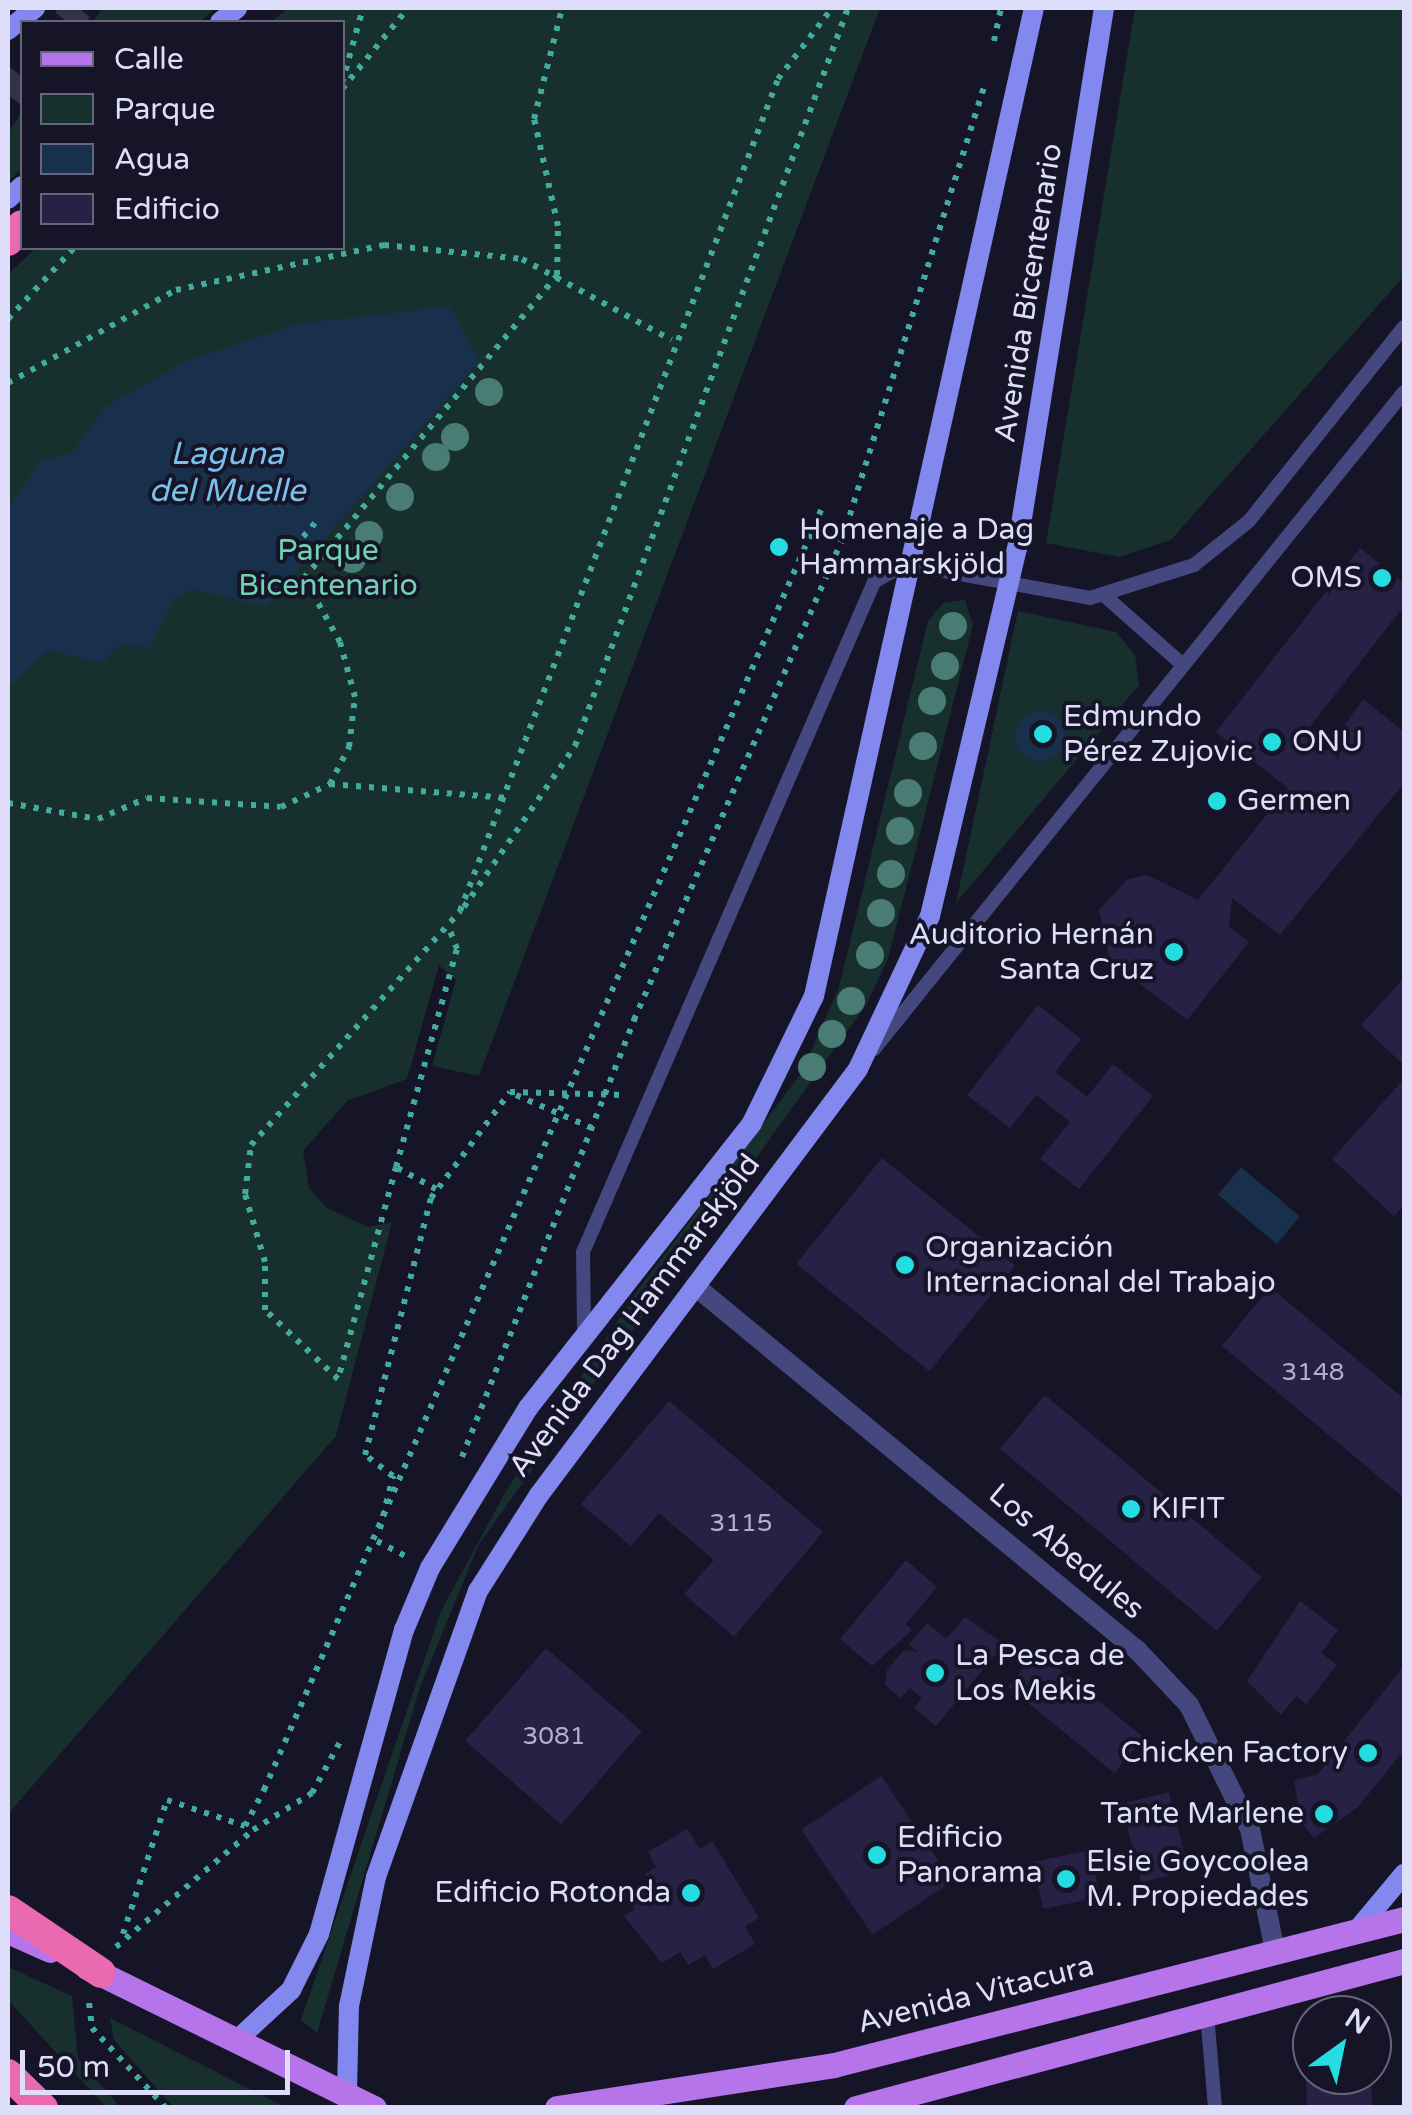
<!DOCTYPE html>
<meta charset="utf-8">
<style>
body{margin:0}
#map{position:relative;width:1412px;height:2115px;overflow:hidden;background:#161427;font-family:"Varela Round",sans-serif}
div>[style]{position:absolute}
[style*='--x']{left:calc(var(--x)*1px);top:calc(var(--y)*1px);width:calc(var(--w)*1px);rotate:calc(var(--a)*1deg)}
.green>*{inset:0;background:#18302d}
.water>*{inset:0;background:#18304b;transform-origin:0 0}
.round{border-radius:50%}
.building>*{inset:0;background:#272245;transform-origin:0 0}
.motorway-tunnel>*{height:30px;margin-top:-15px;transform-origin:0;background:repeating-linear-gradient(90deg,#343247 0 30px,transparent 0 45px)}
.path>*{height:6px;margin-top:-3px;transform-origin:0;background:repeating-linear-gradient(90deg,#42ab9d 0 5px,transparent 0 13px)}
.service>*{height:14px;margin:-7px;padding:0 7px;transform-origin:7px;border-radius:7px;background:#45487f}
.minor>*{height:20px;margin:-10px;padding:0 10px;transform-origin:10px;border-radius:10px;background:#45487f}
.secondary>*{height:20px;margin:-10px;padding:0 10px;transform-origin:10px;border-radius:10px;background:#8288ed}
.primary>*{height:25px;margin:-12.5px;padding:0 12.5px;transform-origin:12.5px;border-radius:12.5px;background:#b674eb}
.motorway>*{height:30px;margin:-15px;padding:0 15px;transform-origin:15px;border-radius:15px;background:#ea6ab1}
.trees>*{width:28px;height:28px;margin:-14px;border-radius:50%;background:#497c74}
.dots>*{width:28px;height:28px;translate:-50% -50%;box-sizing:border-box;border:5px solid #161427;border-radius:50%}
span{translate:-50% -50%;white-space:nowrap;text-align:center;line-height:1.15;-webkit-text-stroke:8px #161427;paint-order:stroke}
.number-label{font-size:25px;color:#b1afcd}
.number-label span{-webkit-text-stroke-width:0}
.street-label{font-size:30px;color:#dfdefa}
.poi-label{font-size:30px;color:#dfdefa}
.left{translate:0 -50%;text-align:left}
.right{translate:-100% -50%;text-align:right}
.park-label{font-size:30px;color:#73d1b3}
.water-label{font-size:32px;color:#7ac0ec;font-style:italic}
.frame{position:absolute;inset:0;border:10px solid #dfdefa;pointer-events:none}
.legend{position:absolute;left:20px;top:20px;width:325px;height:230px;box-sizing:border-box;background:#161427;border:2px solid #66657b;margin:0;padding:12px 18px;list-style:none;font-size:30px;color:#dfdefa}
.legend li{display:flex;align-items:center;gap:20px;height:50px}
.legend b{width:50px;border:2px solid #66657b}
.north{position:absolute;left:1292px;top:1995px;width:100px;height:100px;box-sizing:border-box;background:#161427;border:2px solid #66657b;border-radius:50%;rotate:33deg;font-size:28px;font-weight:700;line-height:40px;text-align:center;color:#dfdefa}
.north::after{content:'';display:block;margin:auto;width:35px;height:45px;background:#25dce0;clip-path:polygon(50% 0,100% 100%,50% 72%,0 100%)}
.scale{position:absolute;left:20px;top:2050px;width:270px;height:45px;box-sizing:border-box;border:5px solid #dfdefa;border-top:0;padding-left:12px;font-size:30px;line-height:35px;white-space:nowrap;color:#dfdefa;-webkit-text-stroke:8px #161427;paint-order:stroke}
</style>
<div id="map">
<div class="green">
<i style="clip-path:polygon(103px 8px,215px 8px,200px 22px,92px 22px)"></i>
<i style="clip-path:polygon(288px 8px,880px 8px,479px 1076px,432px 1066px,456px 980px,439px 965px,407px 1079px,347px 1101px,303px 1151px,309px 1188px,327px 1208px,368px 1227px,392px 1222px,336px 1436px,8px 1814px,8px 274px,36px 248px,342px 248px,342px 22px,272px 22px)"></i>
<i style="clip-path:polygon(1135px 8px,1404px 8px,1404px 276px,1171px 540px,1119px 557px,1046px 543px)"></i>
<i style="clip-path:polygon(22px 112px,22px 169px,8px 181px,8px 132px)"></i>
<i style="clip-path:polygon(965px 600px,973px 625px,888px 959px,866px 1005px,479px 1544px,420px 1687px,317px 2033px,301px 2020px,441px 1611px,506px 1491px,638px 1290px,802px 1072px,839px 987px,928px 621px,943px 603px)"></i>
<i style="clip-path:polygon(1018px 611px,1116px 632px,1135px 655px,1139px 685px,956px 903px)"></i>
<i style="clip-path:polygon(8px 1967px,72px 1996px,78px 2059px,120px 2107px,106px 2107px,8px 2000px)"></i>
<i style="clip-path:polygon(110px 2018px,283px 2106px,283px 2107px,173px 2107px,114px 2040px)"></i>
</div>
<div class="water">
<i style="clip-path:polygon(450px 306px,479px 362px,265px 607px,191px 589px,173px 600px,149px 648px,120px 644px,103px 663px,48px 650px,8px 688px,8px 509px,39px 462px,73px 452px,104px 408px,184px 362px,297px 324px)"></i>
<i class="round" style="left:1015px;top:711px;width:50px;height:50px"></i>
<i style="left:1241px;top:1167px;width:77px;height:36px;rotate:40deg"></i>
</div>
<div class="building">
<i style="clip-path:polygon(1360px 548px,1404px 583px,1404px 606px,1305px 733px,1327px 751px,1363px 699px,1404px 732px,1404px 783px,1280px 935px,1232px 898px,1229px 927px,1249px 942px,1187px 1020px,1110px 961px,1099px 910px,1128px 879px,1147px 875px,1198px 900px,1288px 788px,1216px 732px)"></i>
<i style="clip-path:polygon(1404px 978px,1404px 1065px,1361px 1025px)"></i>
<i style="clip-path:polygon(1038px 1005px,1081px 1039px,1055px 1072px,1087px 1097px,1113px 1064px,1153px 1096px,1079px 1189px,1040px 1159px,1070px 1122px,1036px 1095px,1010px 1128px,967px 1095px)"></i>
<i style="clip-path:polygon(1404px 1079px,1404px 1205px,1394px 1216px,1332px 1159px)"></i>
<i style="left:882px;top:1158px;width:171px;height:136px;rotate:39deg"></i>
<i style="clip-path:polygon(1270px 1287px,1404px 1399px,1404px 1498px,1222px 1346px)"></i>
<i style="left:1045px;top:1395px;width:283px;height:70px;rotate:40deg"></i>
<i style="clip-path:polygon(669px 1401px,823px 1532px,734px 1637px,684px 1594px,714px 1560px,659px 1513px,631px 1546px,581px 1504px)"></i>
<i style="clip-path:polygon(906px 1560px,937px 1587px,906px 1624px,912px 1630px,872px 1666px,840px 1639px)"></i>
<i style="clip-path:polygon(1300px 1601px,1338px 1630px,1321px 1653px,1337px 1665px,1306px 1704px,1296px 1696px,1281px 1715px,1247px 1681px)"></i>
<i style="clip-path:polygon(965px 1617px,1004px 1644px,936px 1726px,914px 1708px,922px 1698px,910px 1688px,901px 1698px,885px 1685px,887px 1670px,904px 1650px,918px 1652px,909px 1645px,927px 1623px,946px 1639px)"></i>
<i style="left:546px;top:1648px;width:127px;height:123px;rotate:41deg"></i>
<i style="left:1037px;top:1651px;width:137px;height:46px;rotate:39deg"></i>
<i style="clip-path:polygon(1404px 1666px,1404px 1750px,1358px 1807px,1314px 1838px,1301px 1822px,1294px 1780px,1317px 1775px)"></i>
<i style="left:881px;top:1776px;width:127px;height:96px;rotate:56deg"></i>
<i style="left:1169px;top:1792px;width:81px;height:49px;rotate:76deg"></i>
<i style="clip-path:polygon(687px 1829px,700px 1849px,712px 1841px,759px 1918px,745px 1926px,755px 1944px,713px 1969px,705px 1955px,688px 1965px,680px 1952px,662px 1963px,624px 1916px,634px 1909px,628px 1900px,651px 1886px,645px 1874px,656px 1867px,648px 1852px)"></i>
<i style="left:1090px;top:1850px;width:48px;height:58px;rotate:78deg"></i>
<i style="left:1371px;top:2076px;width:32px;height:65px;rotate:88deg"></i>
</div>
<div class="motorway-tunnel">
<i style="--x:67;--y:22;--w:18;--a:-52"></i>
<i style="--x:8;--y:95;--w:23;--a:-52"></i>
</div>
<div class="path">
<i style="--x:994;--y:41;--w:34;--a:-78"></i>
<i style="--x:342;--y:83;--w:78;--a:-74.4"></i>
<i style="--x:342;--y:89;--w:104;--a:-50.8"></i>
<i style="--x:8;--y:319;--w:97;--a:-47.1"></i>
<i style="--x:8;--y:383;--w:192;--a:-29"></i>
<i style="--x:176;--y:290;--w:213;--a:-12.2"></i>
<i style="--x:384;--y:245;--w:139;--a:5.8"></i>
<i style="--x:522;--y:259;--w:170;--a:28.4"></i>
<i style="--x:315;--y:523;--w:28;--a:131"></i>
<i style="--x:297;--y:544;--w:25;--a:42"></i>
<i style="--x:330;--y:784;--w:178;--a:4.5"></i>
<i style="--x:8;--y:803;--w:91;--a:10.1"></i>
<i style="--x:98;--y:819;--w:53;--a:-23.2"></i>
<i style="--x:147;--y:798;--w:134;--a:3.8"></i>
<i style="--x:281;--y:807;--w:54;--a:-25.1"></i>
<i style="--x:330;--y:784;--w:42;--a:-62.8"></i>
<i style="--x:349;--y:747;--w:50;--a:-83.2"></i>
<i style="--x:355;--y:697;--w:57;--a:-105.3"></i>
<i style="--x:340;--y:642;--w:73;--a:-119.4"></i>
<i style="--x:304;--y:578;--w:395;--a:-50.1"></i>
<i style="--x:557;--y:275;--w:49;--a:-88.8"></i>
<i style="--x:558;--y:226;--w:110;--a:-102.6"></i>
<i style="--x:534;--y:119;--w:114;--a:-75.8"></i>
<i style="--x:464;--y:907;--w:196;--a:-55.4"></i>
<i style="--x:575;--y:746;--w:787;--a:-69.7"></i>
<i style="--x:516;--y:1095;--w:88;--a:23.4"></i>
<i style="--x:396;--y:1167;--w:220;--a:105.3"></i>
<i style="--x:338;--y:1379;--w:100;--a:-136.6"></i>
<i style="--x:265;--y:1310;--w:48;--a:-90"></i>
<i style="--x:265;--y:1262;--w:71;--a:-106.4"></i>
<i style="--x:245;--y:1194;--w:49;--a:-83"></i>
<i style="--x:251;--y:1145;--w:314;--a:-48.2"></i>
<i style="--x:460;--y:911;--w:891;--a:-69.08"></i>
<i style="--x:778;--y:79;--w:89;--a:-52.7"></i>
<i style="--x:436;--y:1189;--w:46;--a:-151.2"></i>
<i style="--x:396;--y:1167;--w:226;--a:-74.4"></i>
<i style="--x:457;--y:949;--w:25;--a:-111"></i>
<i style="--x:462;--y:1457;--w:470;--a:-68.5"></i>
<i style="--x:634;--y:1020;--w:523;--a:-66.57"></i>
<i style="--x:842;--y:540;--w:475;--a:-72.6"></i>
<i style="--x:380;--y:1529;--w:55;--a:-76.2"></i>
<i style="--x:393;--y:1476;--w:35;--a:-143"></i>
<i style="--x:365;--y:1455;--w:265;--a:-75.6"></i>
<i style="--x:431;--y:1198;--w:132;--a:-53.3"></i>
<i style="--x:510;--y:1092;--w:115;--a:1.5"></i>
<i style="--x:377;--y:1541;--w:36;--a:28"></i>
<i style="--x:123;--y:1934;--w:141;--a:-71.8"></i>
<i style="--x:167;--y:1800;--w:82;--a:18.4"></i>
<i style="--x:245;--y:1826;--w:41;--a:-62.2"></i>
<i style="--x:264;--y:1790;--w:1398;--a:-66.48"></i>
<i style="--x:116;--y:1947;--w:180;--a:-40.5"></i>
<i style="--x:253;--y:1830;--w:70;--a:-32.1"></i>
<i style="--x:312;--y:1793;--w:60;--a:-61.3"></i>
<i style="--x:89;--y:2003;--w:25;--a:83"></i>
<i style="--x:92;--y:2028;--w:109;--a:47.2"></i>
</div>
<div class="service">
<i style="--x:1105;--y:596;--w:104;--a:41.5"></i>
<i style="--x:874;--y:1049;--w:844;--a:-51.11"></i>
<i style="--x:584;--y:1330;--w:78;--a:-90.7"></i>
<i style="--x:583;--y:1252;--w:730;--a:-66.52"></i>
<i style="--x:874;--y:582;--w:36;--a:-30"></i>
<i style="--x:905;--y:564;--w:188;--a:10.4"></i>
<i style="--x:1090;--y:598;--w:109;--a:-17.6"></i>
<i style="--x:1194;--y:565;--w:70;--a:-38.7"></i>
<i style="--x:1249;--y:521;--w:248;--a:-51.4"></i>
<i style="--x:1207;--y:2014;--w:94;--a:85.1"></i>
</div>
<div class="minor">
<i style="--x:695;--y:1286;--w:574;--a:39.49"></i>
<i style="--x:1138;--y:1651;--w:74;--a:46.6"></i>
<i style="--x:1189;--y:1705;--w:138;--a:63.8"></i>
<i style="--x:1250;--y:1829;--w:125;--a:78.4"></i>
</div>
<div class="secondary">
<i style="--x:220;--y:22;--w:22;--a:-39"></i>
<i style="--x:8;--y:30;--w:35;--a:-39"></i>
<i style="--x:8;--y:199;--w:19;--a:-43"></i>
<i style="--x:1358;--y:1929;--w:72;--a:-50.1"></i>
<i style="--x:239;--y:2038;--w:71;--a:-42.7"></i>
<i style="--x:291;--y:1990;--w:63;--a:-63.4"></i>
<i style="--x:319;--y:1934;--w:316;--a:-74.4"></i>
<i style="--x:404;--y:1630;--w:67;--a:-67.2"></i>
<i style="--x:430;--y:1568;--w:188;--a:-58.5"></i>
<i style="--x:528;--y:1408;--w:362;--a:-51.8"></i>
<i style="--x:752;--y:1123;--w:141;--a:-64"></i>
<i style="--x:814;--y:996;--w:1012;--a:-77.45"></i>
<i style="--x:347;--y:2092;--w:86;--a:-88.7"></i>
<i style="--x:349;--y:2006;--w:132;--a:-78.2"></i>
<i style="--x:376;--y:1877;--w:304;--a:-70.4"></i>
<i style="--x:478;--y:1591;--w:114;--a:-57.6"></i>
<i style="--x:539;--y:1495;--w:532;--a:-53.17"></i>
<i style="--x:858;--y:1069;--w:169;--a:-64.8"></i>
<i style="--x:930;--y:916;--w:377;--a:-76.7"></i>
<i style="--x:1017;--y:549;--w:548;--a:-80.86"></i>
</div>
<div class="primary">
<i style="--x:8;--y:1931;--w:46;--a:24.3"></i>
<i style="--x:87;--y:1967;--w:320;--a:26.2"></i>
<i style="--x:557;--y:2108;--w:280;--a:-8.8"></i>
<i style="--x:834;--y:2065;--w:588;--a:-14.37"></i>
<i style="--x:856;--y:2108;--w:567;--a:-15.02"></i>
</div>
<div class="motorway">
<i style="--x:8;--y:241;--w:21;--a:-49"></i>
<i style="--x:8;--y:1910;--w:112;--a:34.1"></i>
<i style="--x:8;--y:2074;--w:49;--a:44.2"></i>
</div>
<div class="trees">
<i style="left:489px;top:392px"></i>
<i style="left:455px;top:437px"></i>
<i style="left:436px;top:457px"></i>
<i style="left:400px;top:497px"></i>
<i style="left:369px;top:535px"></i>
<i style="left:352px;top:559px"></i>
<i style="left:953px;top:626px"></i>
<i style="left:945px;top:666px"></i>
<i style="left:932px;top:701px"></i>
<i style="left:923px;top:746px"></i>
<i style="left:908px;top:793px"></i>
<i style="left:900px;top:831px"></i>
<i style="left:891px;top:874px"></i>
<i style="left:881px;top:913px"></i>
<i style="left:870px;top:955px"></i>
<i style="left:851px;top:1001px"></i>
<i style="left:832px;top:1034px"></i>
<i style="left:812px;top:1067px"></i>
</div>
<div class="dots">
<i style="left:779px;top:547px;background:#25dce0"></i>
<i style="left:1382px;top:578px;background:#25dce0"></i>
<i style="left:1043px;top:734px;background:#25dce0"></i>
<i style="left:1272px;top:742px;background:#25dce0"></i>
<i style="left:1217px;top:801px;background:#25dce0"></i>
<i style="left:1174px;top:952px;background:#25dce0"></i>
<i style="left:905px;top:1265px;background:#25dce0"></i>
<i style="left:1131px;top:1509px;background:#25dce0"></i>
<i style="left:935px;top:1673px;background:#25dce0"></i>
<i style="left:1368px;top:1753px;background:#25dce0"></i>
<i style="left:1324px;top:1814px;background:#25dce0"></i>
<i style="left:877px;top:1855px;background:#25dce0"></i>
<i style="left:1066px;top:1879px;background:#25dce0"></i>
<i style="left:691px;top:1893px;background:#25dce0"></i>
</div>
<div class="number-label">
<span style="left:1313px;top:1372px">3148</span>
<span style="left:741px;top:1523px">3115</span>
<span style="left:554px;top:1736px">3081</span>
</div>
<div class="street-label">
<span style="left:1029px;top:293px;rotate:-81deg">Avenida Bicentenario</span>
<span style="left:635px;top:1316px;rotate:-53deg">Avenida Dag Hammarskjöld</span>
<span style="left:1066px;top:1552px;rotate:40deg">Los Abedules</span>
<span style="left:976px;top:1995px;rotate:-14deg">Avenida Vitacura</span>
</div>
<div class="poi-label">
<span class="left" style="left:799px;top:547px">Homenaje a Dag<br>Hammarskjöld</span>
<span class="right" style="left:1362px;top:578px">OMS</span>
<span class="left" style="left:1063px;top:734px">Edmundo<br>Pérez Zujovic</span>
<span class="left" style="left:1292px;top:742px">ONU</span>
<span class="left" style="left:1237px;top:801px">Germen</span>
<span class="right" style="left:1154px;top:952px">Auditorio Hernán<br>Santa Cruz</span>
<span class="left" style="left:925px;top:1265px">Organización<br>Internacional del Trabajo</span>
<span class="left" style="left:1151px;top:1509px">KIFIT</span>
<span class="left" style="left:955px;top:1673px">La Pesca de<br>Los Mekis</span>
<span class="right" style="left:1348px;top:1753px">Chicken Factory</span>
<span class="right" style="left:1304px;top:1814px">Tante Marlene</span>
<span class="left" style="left:897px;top:1855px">Edificio<br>Panorama</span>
<span class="left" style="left:1086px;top:1879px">Elsie Goycoolea<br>M. Propiedades</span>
<span class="right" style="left:671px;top:1893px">Edificio Rotonda</span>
</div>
<div class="park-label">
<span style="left:328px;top:568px">Parque<br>Bicentenario</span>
</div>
<div class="water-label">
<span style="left:227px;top:473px">Laguna<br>del Muelle</span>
</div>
<div class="frame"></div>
<ul class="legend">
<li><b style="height:12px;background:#b674eb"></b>Calle</li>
<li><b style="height:28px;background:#18302d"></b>Parque</li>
<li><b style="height:28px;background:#18304b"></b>Agua</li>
<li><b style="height:28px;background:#272245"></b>Edificio</li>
</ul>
<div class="north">N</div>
<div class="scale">50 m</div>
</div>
